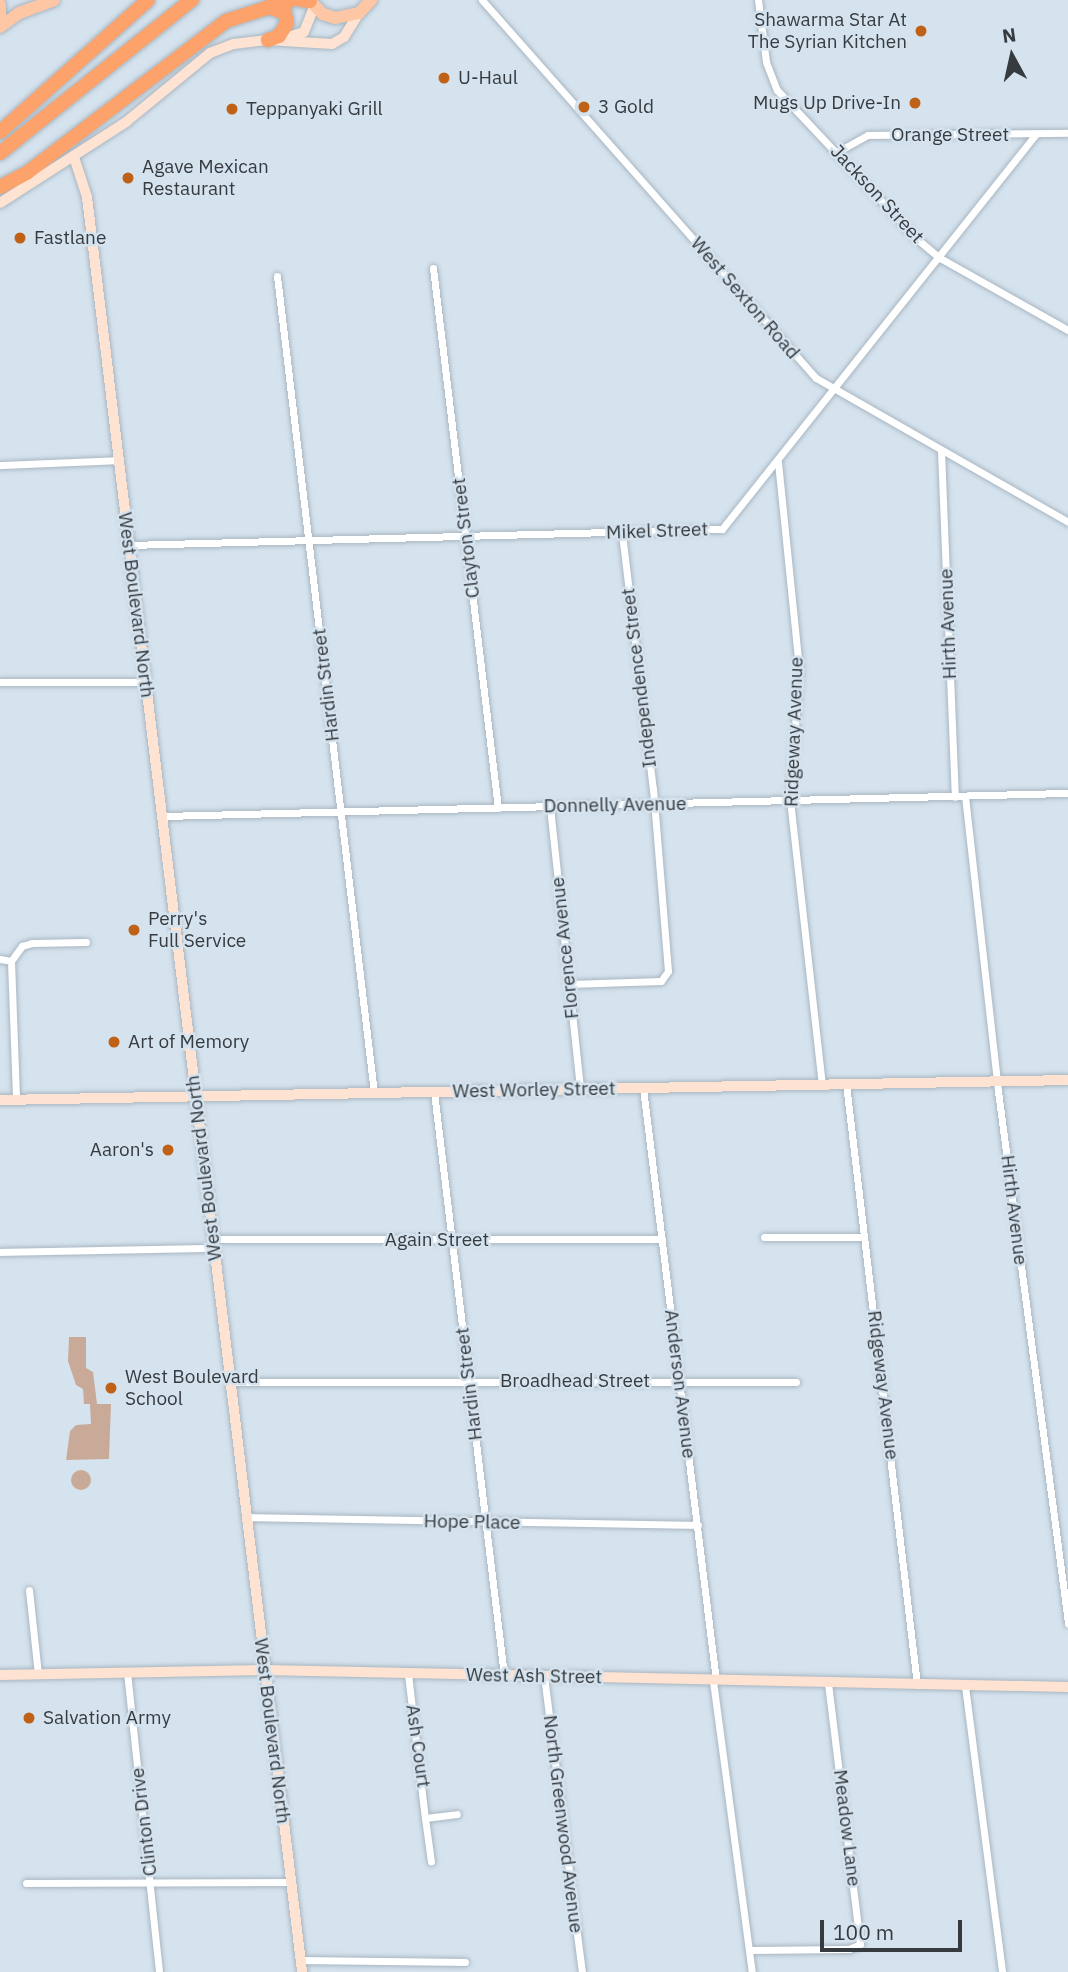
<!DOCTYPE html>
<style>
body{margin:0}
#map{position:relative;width:1068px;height:1972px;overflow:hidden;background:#d5e3ee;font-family:"IBM Plex Sans",sans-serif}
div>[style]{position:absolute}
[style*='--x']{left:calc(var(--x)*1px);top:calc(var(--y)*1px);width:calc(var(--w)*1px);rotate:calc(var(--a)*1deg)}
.green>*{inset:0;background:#c9aa98}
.round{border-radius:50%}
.roads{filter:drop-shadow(0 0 2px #a9b6c1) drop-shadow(0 0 2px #a9b6c1)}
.street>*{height:7px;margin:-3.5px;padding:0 3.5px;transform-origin:3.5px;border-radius:3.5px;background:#fff}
.secondary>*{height:10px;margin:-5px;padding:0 5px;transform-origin:5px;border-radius:5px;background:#fee3d2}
.primary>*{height:12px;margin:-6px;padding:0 6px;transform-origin:6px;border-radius:6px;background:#fdc7a6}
.highway>*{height:14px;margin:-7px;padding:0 7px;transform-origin:7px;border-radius:7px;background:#fca26a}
.dots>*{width:19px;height:19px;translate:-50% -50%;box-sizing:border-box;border:4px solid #d5e3ee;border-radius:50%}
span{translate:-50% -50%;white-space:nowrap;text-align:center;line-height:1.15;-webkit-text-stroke:5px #d5e3ee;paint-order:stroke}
.poi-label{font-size:19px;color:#363b40}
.right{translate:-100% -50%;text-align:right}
.left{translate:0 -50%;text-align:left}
.street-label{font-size:19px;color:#363b40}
.north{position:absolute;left:977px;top:21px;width:70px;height:70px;-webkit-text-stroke:5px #d5e3ee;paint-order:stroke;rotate:352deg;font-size:19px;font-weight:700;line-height:28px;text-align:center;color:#363b40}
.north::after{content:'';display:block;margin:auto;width:24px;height:32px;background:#363b40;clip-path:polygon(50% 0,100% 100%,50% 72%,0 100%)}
.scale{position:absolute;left:820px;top:1920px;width:142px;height:32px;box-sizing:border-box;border:4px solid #363b40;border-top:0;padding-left:9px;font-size:21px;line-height:24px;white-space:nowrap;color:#363b40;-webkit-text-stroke:5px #d5e3ee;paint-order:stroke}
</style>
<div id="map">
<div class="green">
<i style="clip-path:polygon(69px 1337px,86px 1337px,86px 1368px,93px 1372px,97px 1404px,111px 1404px,109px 1459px,66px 1460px,70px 1431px,76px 1425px,91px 1424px,90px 1404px,84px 1404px,83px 1389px,76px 1385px,68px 1361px)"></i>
<i class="round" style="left:71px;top:1470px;width:20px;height:20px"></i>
</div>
<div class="roads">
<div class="street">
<i style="--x:482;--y:0;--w:504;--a:48.54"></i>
<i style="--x:816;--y:378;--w:290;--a:29.7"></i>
<i style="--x:758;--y:0;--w:63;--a:82.6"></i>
<i style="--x:766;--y:62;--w:30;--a:69"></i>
<i style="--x:777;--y:90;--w:204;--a:46.8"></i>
<i style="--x:917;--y:239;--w:30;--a:40"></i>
<i style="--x:940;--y:258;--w:147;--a:29.4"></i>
<i style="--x:837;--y:152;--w:35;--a:-29"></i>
<i style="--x:868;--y:135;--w:200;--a:-0.6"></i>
<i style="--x:433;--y:268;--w:544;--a:83.14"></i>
<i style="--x:277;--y:276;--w:823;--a:83.23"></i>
<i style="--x:941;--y:451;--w:346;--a:87.7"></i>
<i style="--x:778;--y:462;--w:209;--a:84.2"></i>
<i style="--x:799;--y:670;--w:130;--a:94"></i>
<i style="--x:790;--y:800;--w:287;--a:83.6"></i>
<i style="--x:0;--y:465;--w:118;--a:-2.4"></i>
<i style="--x:129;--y:545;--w:593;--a:-1.55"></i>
<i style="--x:722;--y:529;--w:505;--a:-51.52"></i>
<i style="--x:0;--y:682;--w:146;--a:0"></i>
<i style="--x:965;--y:796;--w:297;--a:83.6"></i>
<i style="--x:998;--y:1091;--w:537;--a:82.5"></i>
<i style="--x:550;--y:807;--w:284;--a:83.9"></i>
<i style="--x:163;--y:816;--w:905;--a:-1.46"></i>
<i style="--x:0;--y:959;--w:11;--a:10"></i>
<i style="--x:11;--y:961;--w:19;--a:-54"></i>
<i style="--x:22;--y:946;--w:10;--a:-17"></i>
<i style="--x:32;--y:943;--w:54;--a:-1.1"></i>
<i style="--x:11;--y:961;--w:138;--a:87.9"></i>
<i style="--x:569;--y:984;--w:92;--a:-1.9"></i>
<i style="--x:661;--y:981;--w:12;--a:-55"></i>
<i style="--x:668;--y:971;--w:182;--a:-94.7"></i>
<i style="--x:653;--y:790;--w:260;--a:-96.9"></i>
<i style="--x:846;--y:1084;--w:605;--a:83.26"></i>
<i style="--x:643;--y:1088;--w:597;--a:82.98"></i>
<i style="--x:434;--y:1092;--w:588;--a:83.16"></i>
<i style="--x:764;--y:1237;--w:100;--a:0"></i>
<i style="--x:213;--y:1239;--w:449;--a:0"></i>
<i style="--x:0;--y:1252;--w:214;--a:-1.1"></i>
<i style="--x:229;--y:1382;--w:567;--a:0"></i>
<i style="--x:246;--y:1517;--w:452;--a:1"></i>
<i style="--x:29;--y:1590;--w:84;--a:83.9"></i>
<i style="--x:127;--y:1672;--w:302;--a:83.9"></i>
<i style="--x:408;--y:1674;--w:145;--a:83.3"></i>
<i style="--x:425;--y:1818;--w:32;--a:-7"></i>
<i style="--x:544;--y:1676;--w:298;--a:82.7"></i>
<i style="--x:713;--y:1681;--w:294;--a:82.4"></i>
<i style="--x:965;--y:1686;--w:288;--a:82.6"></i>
<i style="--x:425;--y:1818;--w:44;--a:82.2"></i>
<i style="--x:26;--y:1883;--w:265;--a:-0.2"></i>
<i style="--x:749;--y:1950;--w:100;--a:-0.6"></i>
<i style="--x:849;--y:1949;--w:12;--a:-24"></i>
<i style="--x:860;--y:1944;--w:262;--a:-97"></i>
<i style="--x:301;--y:1960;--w:164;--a:0.7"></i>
</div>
<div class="secondary">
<i style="--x:282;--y:39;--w:23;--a:-18"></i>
<i style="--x:304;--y:32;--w:27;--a:-68"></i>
<i style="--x:74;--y:157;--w:42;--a:72"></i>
<i style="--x:87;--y:197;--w:1788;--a:83.09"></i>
<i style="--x:0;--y:203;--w:150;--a:-32.7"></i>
<i style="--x:126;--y:122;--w:109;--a:-39.4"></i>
<i style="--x:210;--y:53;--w:26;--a:-21"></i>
<i style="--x:234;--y:44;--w:34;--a:-7"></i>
<i style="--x:268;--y:40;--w:64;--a:3.6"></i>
<i style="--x:332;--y:44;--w:14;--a:-30"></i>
<i style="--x:344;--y:37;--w:28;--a:-58"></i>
<i style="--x:0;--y:1100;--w:1068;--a:-1.07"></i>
<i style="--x:0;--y:1675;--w:264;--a:-1.1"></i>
<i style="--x:264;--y:1670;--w:804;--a:1.21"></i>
</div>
<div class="primary">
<i style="--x:309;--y:0;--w:20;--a:45"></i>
<i style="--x:323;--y:14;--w:13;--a:18"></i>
<i style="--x:335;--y:18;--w:25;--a:-12"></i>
<i style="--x:359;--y:13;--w:18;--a:-47"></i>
<i style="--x:0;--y:5;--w:21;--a:90"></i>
<i style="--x:0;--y:27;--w:24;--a:-36"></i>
<i style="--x:19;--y:13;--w:37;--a:-20"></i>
</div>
<div class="highway">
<i style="--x:301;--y:0;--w:9;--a:6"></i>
<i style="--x:268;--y:7;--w:18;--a:19"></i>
<i style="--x:285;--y:13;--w:10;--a:79"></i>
<i style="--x:287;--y:23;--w:15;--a:122"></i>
<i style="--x:279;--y:36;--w:12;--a:160"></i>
<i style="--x:0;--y:132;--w:198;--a:-41.7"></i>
<i style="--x:0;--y:153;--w:246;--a:-38.6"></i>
<i style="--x:0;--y:187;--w:32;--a:-28"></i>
<i style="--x:28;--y:172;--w:249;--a:-37.3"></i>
<i style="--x:226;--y:21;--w:69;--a:-17.7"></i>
</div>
</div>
<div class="dots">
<i style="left:921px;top:31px;background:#bf6117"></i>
<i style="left:444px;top:78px;background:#bf6117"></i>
<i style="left:915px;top:103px;background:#bf6117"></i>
<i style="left:584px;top:107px;background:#bf6117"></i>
<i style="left:232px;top:109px;background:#bf6117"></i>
<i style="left:128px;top:178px;background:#bf6117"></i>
<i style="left:20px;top:238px;background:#bf6117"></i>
<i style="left:134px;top:930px;background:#bf6117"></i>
<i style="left:114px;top:1042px;background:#bf6117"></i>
<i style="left:168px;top:1150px;background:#bf6117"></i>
<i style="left:111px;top:1388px;background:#bf6117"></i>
<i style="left:29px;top:1718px;background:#bf6117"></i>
</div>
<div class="poi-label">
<span class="right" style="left:907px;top:31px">Shawarma Star At<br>The Syrian Kitchen</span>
<span class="left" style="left:458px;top:78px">U-Haul</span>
<span class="right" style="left:901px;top:103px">Mugs Up Drive-In</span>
<span class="left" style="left:598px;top:107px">3 Gold</span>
<span class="left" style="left:246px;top:109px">Teppanyaki Grill</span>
<span class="left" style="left:142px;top:178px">Agave Mexican<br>Restaurant</span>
<span class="left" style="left:34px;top:238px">Fastlane</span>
<span class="left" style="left:148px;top:930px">Perry's<br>Full Service</span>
<span class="left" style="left:128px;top:1042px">Art of Memory</span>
<span class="right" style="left:154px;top:1150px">Aaron's</span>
<span class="left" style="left:125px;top:1388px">West Boulevard<br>School</span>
<span class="left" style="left:43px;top:1718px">Salvation Army</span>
</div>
<div class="street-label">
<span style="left:950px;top:135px">Orange Street</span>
<span style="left:877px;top:194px;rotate:47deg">Jackson Street</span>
<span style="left:745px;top:298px;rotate:49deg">West Sexton Road</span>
<span style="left:657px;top:531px;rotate:-2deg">Mikel Street</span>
<span style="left:466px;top:538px;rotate:-97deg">Clayton Street</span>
<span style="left:136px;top:605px;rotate:83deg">West Boulevard North</span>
<span style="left:948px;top:624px;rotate:-92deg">Hirth Avenue</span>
<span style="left:639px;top:678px;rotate:-97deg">Independence Street</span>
<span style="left:326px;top:685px;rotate:-97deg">Hardin Street</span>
<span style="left:794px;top:732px;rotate:-88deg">Ridgeway Avenue</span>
<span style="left:615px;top:805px;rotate:-1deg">Donnelly Avenue</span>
<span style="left:565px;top:948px;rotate:-96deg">Florence Avenue</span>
<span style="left:534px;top:1090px;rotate:-1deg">West Worley Street</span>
<span style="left:204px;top:1168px;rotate:-97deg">West Boulevard North</span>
<span style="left:1014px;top:1210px;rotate:83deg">Hirth Avenue</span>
<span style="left:437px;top:1240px">Again Street</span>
<span style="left:575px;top:1381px">Broadhead Street</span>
<span style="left:469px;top:1384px;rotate:-97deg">Hardin Street</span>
<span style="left:680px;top:1384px;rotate:83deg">Anderson Avenue</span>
<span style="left:883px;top:1385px;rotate:83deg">Ridgeway Avenue</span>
<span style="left:472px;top:1522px;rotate:1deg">Hope Place</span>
<span style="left:534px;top:1676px;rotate:1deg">West Ash Street</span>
<span style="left:272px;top:1731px;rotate:83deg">West Boulevard North</span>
<span style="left:418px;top:1746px;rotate:82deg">Ash Court</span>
<span style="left:144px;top:1822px;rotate:-97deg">Clinton Drive</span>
<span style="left:563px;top:1824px;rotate:83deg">North Greenwood Avenue</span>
<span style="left:847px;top:1828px;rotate:83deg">Meadow Lane</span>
</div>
<div class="north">N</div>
<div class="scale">100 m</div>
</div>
